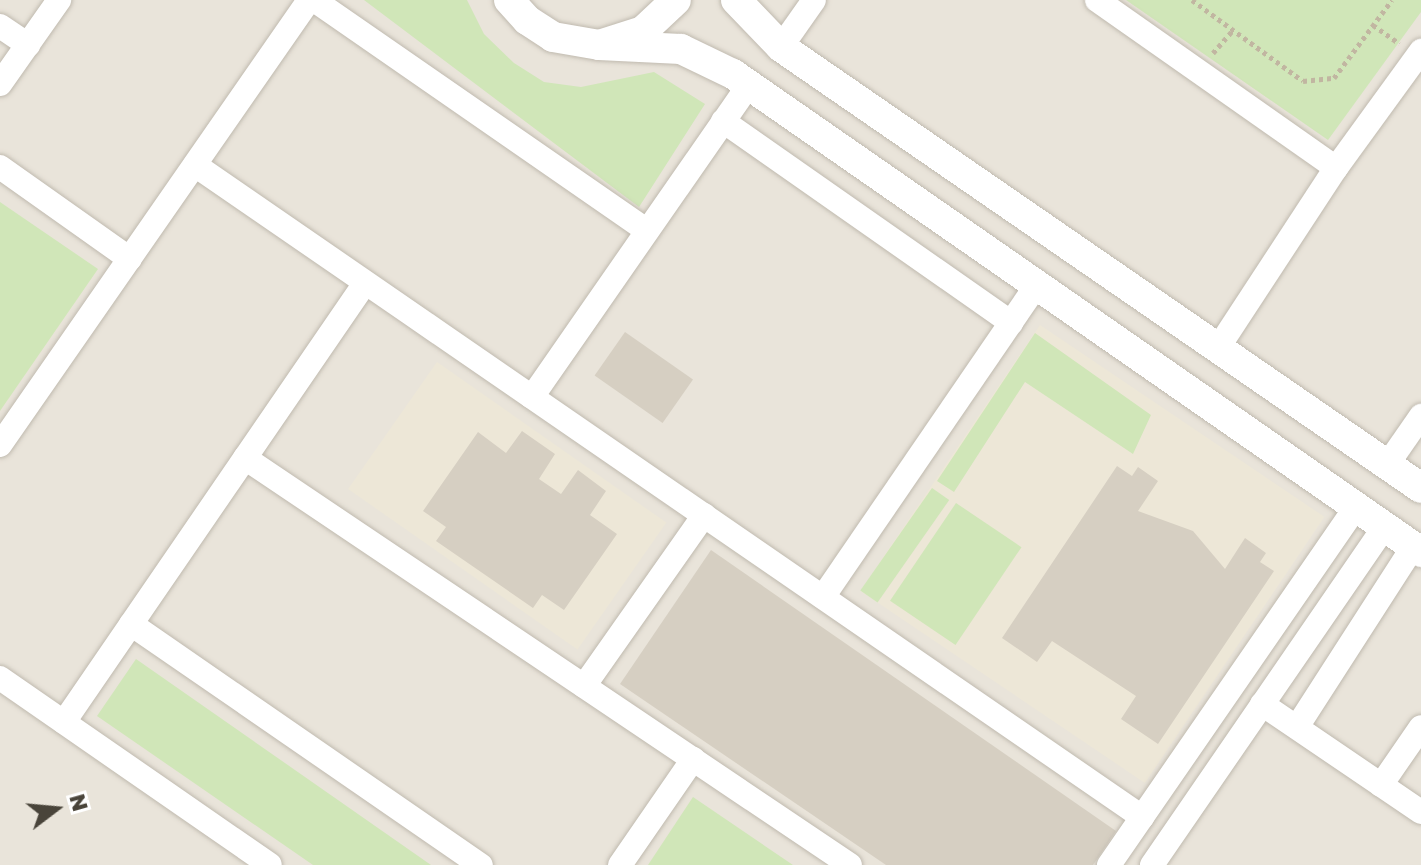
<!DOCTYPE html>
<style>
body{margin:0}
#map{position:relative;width:1421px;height:865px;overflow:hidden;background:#f5f2ec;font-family:"Golos Text",sans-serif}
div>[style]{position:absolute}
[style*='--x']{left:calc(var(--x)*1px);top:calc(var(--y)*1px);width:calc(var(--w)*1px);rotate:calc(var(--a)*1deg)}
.residential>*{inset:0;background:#e9e4da;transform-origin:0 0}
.education>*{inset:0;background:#ede7d7;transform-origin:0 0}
.green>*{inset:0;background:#d0e6b8;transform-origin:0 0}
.building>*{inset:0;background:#d6cfc2;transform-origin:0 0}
.path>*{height:5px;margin-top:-2.5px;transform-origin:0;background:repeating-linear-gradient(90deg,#c1b6a1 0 4px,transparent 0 8px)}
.roads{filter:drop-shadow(0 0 2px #c0baaf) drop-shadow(0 0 2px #c0baaf)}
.minor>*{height:24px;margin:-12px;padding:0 12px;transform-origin:12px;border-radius:12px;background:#fff}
.tertiary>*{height:30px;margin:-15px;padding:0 15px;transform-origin:15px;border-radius:15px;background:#fff}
span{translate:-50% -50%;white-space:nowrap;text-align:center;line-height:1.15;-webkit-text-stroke:6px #fff;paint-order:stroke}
.north{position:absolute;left:16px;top:769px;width:80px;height:80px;-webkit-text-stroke:6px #fff;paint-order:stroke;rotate:74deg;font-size:22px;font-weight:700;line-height:32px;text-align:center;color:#49443a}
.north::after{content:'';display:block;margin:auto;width:28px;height:36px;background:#49443a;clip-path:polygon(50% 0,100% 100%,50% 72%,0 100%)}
</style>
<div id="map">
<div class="residential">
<i style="left:0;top:0;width:1421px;height:865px"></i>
</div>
<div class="education">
<i style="left:1040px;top:325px;width:343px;height:321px;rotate:34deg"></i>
<i style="left:437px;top:362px;width:280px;height:155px;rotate:35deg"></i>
</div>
<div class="green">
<i style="clip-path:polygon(364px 0,467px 0,484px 34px,514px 63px,544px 82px,581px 87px,654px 72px,705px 104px,639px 207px)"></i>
<i style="clip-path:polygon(1126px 0,1421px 0,1421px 12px,1328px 140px)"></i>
<i style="clip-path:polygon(0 202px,98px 269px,0 411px)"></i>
<i style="clip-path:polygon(1035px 333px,1151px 415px,1133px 454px,1025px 382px,954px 492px,937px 481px)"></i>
<i style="left:932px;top:488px;width:21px;height:125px;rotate:35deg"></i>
<i style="left:956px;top:503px;width:79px;height:118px;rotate:34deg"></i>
<i style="clip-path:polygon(136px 659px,431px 865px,313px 865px,97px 716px)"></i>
<i style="clip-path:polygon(693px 797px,793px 865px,648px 865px)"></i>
</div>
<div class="building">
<i style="left:625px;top:332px;width:83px;height:53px;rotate:35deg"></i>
<i style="clip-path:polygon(522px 431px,555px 454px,539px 479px,561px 494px,578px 470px,606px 491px,590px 515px,617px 534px,564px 610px,542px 595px,533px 608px,436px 541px,446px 527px,423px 511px,478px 432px,506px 453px)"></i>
<i style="clip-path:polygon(1117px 466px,1132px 476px,1138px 467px,1158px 481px,1138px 511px,1193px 531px,1225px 569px,1245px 538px,1266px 553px,1260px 562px,1274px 571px,1158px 744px,1121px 719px,1136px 696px,1052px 641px,1037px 662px,1002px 638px)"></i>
<i style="clip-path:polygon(711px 550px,1116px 831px,1093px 865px,886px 865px,620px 684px)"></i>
</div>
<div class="path">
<i style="--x:1192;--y:0;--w:137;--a:36.1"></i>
<i style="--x:1303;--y:81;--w:31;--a:-6"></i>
<i style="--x:1334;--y:78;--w:97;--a:-53.4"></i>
<i style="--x:1373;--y:25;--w:32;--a:35"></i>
<i style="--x:1213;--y:53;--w:30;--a:-49"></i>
</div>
<div class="roads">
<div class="minor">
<i style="--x:314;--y:0;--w:405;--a:34.7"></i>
<i style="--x:1097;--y:0;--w:292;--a:35.1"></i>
<i style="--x:0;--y:26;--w:34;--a:34"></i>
<i style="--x:781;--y:47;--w:57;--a:-54.9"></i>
<i style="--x:0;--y:84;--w:103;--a:-54.9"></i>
<i style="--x:723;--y:121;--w:352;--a:35"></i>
<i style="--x:195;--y:165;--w:1150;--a:34.55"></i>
<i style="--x:0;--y:167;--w:159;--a:35.3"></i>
<i style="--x:1218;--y:348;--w:215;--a:-56.8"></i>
<i style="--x:1336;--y:168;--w:145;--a:-54"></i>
<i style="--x:532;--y:397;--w:380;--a:-55.2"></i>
<i style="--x:0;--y:445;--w:542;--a:-55.22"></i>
<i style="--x:245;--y:458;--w:729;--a:33.93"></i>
<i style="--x:1387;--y:465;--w:60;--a:-55.2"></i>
<i style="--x:823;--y:597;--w:378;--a:-55.6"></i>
<i style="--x:131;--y:624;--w:425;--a:34.6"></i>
<i style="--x:0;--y:678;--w:328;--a:34.7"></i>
<i style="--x:584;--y:686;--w:209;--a:-54.9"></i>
<i style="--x:1262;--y:704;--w:192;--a:34.2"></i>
<i style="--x:64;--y:722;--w:532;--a:-55.56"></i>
<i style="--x:1297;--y:727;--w:214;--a:-57.2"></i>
<i style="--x:1381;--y:785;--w:70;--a:-55.4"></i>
<i style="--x:620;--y:865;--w:129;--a:-55.4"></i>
<i style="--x:1109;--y:865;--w:435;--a:-55.4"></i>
<i style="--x:1152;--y:865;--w:410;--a:-55.5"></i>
</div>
<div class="tertiary">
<i style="--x:509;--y:0;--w:27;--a:48"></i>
<i style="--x:527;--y:20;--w:31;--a:33"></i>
<i style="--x:553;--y:37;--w:47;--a:9.9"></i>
<i style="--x:599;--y:45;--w:46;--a:-17.7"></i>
<i style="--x:643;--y:31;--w:45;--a:-43.2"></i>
<i style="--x:736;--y:0;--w:65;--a:46.2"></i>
<i style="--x:781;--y:47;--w:777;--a:34.57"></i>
<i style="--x:599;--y:45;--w:82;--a:2.8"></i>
<i style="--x:681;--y:49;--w:58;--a:25.7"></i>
<i style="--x:733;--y:74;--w:838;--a:34.79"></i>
</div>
</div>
<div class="north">N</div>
</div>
